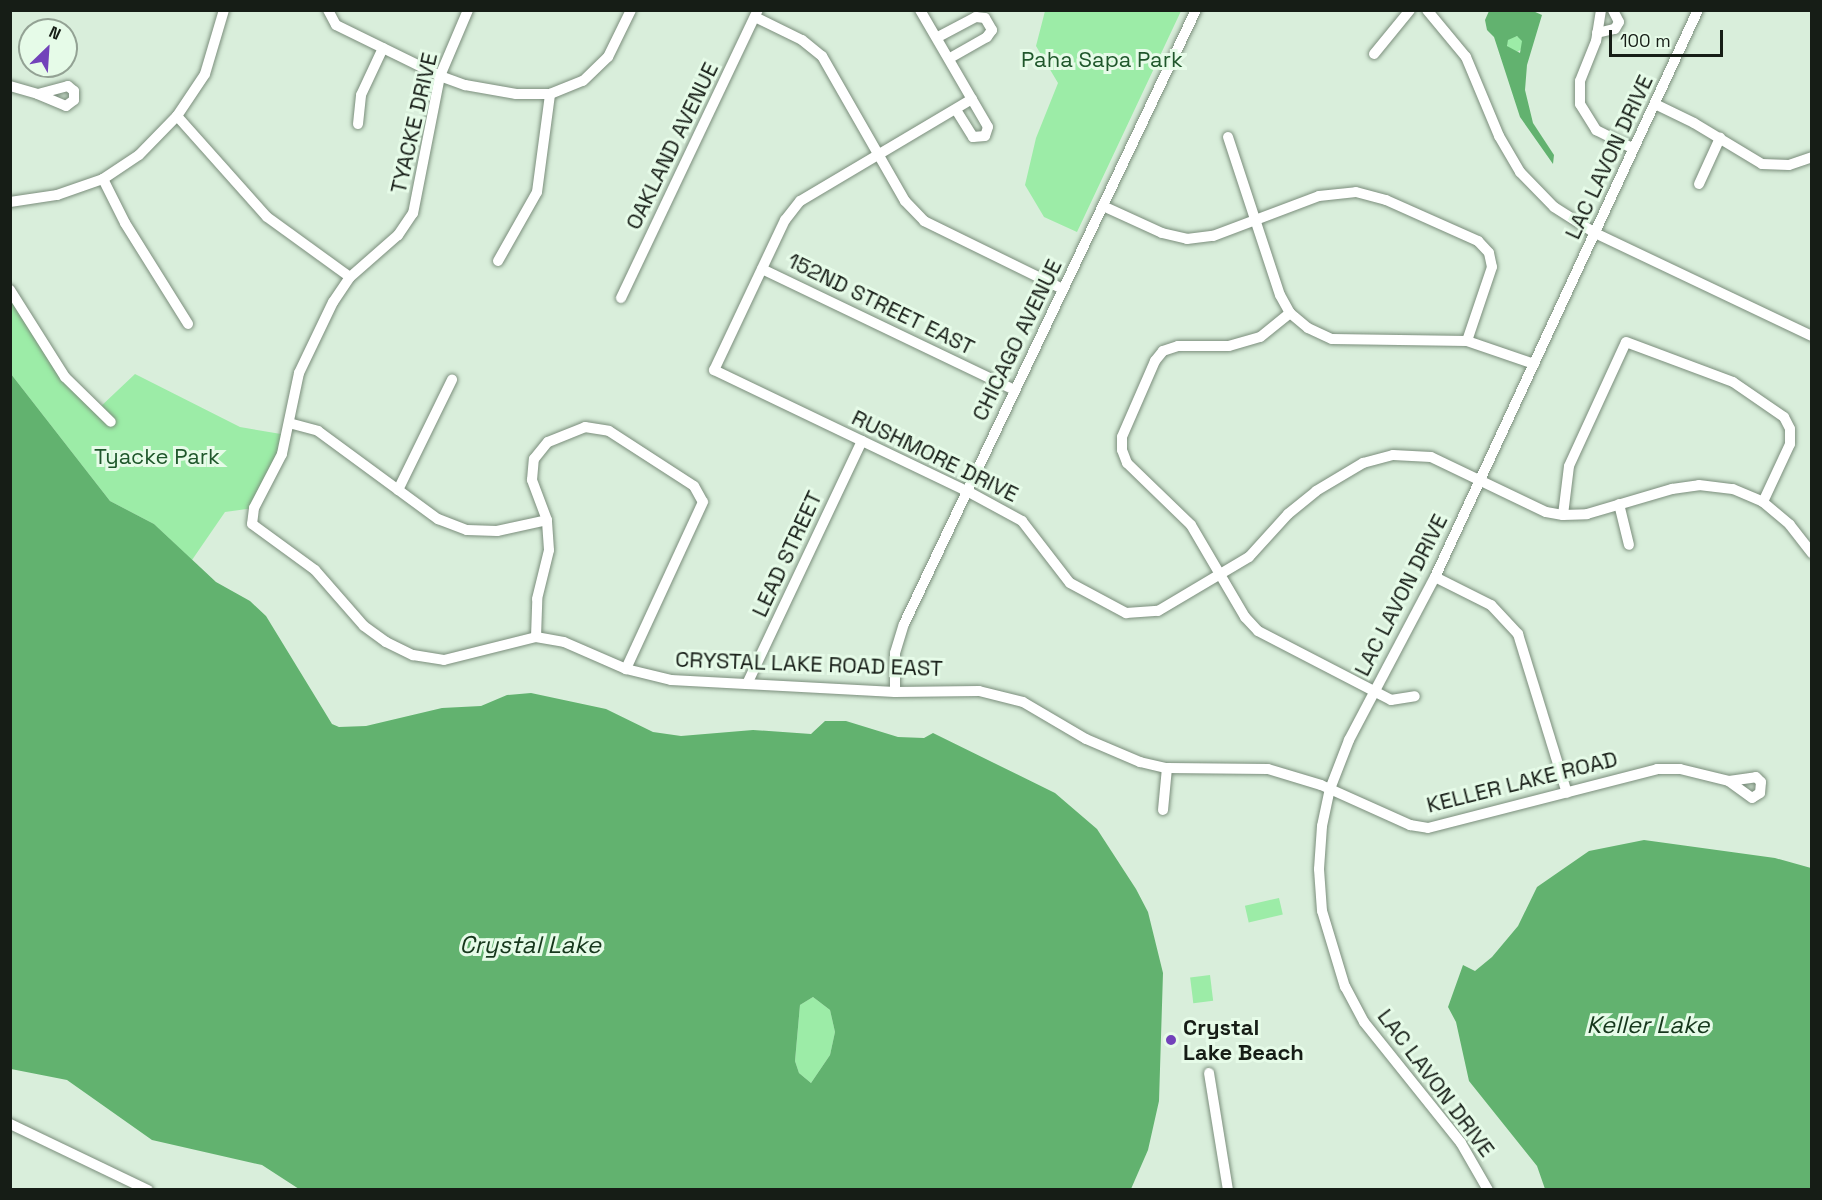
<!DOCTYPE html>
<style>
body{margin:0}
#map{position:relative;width:1822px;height:1200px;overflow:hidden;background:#d9eedb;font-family:"Space Grotesk",sans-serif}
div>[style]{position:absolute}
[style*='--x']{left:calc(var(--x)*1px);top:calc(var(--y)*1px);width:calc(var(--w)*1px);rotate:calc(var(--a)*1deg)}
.green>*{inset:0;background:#9ceca7;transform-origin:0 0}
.round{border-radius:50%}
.water>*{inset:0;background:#62b26f}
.roads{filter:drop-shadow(0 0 2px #7b8e7c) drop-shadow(0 0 2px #7b8e7c)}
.minor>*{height:10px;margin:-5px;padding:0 5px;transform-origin:5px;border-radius:5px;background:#fff}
.dots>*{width:16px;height:16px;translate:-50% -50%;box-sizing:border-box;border:3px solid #e6fbe8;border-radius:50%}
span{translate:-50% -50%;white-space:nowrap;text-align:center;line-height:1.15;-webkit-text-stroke:6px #e6fbe8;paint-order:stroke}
.park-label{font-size:22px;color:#1f572b}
.street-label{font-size:22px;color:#161d16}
.poi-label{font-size:22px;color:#161d16;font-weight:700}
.left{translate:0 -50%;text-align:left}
.water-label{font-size:24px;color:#16371c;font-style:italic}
.frame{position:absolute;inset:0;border:12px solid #161d16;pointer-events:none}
.north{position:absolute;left:18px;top:18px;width:60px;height:60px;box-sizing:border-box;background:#e6fbe8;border:2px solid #93a294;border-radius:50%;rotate:25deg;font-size:16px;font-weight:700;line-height:24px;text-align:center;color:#161d16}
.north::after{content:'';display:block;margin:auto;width:21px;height:27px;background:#7242ba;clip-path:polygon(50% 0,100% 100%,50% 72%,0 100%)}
.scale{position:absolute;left:1609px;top:30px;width:114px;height:27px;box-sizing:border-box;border:3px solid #161d16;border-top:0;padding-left:8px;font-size:18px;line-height:21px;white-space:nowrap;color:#161d16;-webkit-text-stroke:4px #e6fbe8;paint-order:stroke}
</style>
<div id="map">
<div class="green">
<i style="clip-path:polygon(1045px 11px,1181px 11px,1077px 232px,1044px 217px,1025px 185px,1036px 138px,1058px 83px,1036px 46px)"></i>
<i class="round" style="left:1507px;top:36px;width:16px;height:16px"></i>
<i style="clip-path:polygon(10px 290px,44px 347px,98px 409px,135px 374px,240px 427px,287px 435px,254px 508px,225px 512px,192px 560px,154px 524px,110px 501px,11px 374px)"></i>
<i style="left:1279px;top:898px;width:17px;height:35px;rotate:77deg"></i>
<i style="left:1210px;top:975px;width:26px;height:20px;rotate:83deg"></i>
<i style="clip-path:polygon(813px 997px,830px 1010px,835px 1032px,830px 1055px,811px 1083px,799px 1073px,795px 1061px,800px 1005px)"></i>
</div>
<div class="water">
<i style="clip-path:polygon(evenodd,1489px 11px,1533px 11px,1542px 15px,1527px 65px,1525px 90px,1533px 123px,1554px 155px,1553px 164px,1520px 117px,1494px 37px,1487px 30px,1485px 20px,1489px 11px,1517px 36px,1522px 41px,1520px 53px,1507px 46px,1508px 40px,1517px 36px)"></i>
<i style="clip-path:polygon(evenodd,11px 374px,110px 501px,154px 524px,216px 582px,250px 601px,266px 616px,332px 724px,339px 727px,366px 726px,442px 708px,481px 706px,507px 695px,531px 693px,606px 709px,653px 732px,681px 736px,753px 730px,811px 734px,825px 721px,846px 721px,898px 737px,924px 738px,933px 733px,1055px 793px,1097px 829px,1136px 889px,1148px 912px,1163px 973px,1159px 1101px,1148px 1150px,1131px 1189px,299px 1189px,262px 1165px,152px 1140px,67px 1080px,11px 1069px,11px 374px,813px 997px,830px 1010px,835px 1032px,830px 1055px,811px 1083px,799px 1073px,795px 1061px,800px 1005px,813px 997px)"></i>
<i style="clip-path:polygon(1644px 840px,1775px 858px,1811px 868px,1811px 1189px,1545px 1189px,1537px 1166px,1469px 1081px,1456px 1022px,1448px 1007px,1463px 965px,1475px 971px,1492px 957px,1518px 926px,1537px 887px,1589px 851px)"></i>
</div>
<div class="roads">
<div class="minor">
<i style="--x:328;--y:10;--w:17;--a:62"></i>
<i style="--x:336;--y:25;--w:116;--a:26.1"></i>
<i style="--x:440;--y:76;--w:27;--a:20"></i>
<i style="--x:465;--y:85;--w:52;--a:10"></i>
<i style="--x:516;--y:94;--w:34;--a:0"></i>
<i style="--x:550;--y:94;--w:35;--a:-22"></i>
<i style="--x:583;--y:81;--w:35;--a:-44"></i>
<i style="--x:608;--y:57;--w:52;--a:-63.9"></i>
<i style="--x:468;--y:10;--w:72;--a:113"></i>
<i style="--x:440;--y:76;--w:140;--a:101.1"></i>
<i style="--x:413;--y:213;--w:27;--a:124"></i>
<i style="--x:398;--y:235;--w:64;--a:138.8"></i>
<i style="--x:350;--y:277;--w:30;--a:124"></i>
<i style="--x:333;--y:302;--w:79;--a:115.6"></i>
<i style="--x:299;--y:373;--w:83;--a:101.9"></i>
<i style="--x:282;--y:454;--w:61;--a:117.4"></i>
<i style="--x:254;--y:508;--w:16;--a:97"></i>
<i style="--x:252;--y:524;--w:78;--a:36.1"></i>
<i style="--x:315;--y:570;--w:74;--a:48.8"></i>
<i style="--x:364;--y:626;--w:27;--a:36"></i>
<i style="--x:386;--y:642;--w:30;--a:26"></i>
<i style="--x:413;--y:655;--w:31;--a:9"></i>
<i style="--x:444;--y:660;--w:95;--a:-14"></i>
<i style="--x:536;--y:637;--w:28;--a:10"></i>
<i style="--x:564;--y:642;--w:68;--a:23.5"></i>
<i style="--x:626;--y:669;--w:46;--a:13.7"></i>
<i style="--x:671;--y:680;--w:224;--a:3.1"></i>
<i style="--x:895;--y:692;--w:84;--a:-0.7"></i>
<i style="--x:979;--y:691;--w:45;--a:14"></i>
<i style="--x:1023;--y:702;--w:73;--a:30.4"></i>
<i style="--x:1086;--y:739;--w:59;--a:23.1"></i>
<i style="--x:1140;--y:762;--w:28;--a:13"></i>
<i style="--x:1167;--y:768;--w:101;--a:0.6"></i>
<i style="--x:1268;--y:769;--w:55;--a:16.8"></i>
<i style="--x:1321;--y:785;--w:98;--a:24.2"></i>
<i style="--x:1410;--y:825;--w:18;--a:9"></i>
<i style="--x:1428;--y:828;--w:236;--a:-14.4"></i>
<i style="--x:1657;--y:769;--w:23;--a:0"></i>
<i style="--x:1680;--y:769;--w:50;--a:13.8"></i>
<i style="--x:1729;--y:781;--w:27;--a:-8"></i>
<i style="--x:1756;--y:777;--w:7;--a:45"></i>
<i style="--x:1761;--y:782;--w:11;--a:95"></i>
<i style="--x:1760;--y:793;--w:9;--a:148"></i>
<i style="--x:1752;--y:798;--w:29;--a:-144"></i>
<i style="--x:920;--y:10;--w:135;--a:59.8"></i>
<i style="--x:988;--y:127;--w:9;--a:108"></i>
<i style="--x:985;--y:136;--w:12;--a:175"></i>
<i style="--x:973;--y:137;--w:32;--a:-122"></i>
<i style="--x:1427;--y:10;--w:61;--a:50.3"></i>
<i style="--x:1466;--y:57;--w:86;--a:67.3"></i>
<i style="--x:1499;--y:136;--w:42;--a:59.7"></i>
<i style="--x:1520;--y:172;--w:49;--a:45.8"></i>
<i style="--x:1554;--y:207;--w:49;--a:32.4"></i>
<i style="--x:1595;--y:233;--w:240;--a:25.4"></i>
<i style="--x:1601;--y:10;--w:31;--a:99"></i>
<i style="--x:1596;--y:41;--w:43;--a:111.8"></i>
<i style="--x:1580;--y:81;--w:23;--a:90"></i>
<i style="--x:1580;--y:104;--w:31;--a:58"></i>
<i style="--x:1596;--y:130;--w:42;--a:26.6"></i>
<i style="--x:755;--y:17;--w:52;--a:26.1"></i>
<i style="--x:802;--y:40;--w:26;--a:39"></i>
<i style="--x:822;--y:56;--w:167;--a:60.2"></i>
<i style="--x:905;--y:201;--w:28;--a:46"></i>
<i style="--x:924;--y:221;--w:155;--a:26.1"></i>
<i style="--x:1597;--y:33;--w:18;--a:-13"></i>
<i style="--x:1615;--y:29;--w:8;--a:-60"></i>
<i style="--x:1619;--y:22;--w:13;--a:-117"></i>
<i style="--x:938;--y:37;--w:43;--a:-27.8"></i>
<i style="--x:976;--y:17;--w:9;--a:6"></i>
<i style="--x:985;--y:18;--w:14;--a:60"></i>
<i style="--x:992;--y:30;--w:9;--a:126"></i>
<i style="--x:987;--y:37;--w:43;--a:150.4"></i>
<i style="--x:1374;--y:54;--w:57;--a:-50.7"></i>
<i style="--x:10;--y:86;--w:29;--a:16"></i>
<i style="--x:38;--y:94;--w:31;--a:-15"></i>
<i style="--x:68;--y:86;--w:8;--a:40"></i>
<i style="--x:74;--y:91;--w:9;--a:90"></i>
<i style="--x:74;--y:100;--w:10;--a:143"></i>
<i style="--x:66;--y:106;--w:30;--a:-157"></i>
<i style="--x:972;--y:99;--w:200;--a:149.3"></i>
<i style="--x:800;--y:201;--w:24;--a:128"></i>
<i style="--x:785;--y:220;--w:166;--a:115.3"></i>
<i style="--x:714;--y:370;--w:280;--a:25.6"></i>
<i style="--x:967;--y:491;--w:63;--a:28.6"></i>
<i style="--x:1022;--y:521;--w:78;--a:52.3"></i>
<i style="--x:1070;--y:583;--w:64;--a:28.2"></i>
<i style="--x:1126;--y:613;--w:32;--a:-4"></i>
<i style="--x:1158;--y:611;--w:106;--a:-30.7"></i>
<i style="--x:1249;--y:557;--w:58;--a:-47.8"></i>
<i style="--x:1288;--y:514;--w:36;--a:-39"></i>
<i style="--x:1316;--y:491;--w:55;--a:-30.8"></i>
<i style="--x:1363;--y:463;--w:31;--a:-15"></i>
<i style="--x:1393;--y:455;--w:38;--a:3"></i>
<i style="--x:1431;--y:457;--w:127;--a:25.6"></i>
<i style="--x:1546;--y:512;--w:17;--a:10"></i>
<i style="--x:1563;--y:515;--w:24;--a:-2"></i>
<i style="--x:1587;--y:514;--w:89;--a:-16.4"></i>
<i style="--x:1672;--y:489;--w:27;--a:-8"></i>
<i style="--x:1699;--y:485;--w:34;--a:7"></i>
<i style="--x:1733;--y:489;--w:33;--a:23"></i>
<i style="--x:1763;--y:502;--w:35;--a:40"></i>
<i style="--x:1790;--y:525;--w:36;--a:52"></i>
<i style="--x:1655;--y:104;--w:43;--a:26"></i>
<i style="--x:1694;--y:123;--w:79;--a:31.1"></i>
<i style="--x:1762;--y:164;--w:27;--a:2"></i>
<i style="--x:1789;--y:165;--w:24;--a:-19"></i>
<i style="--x:177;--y:116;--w:135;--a:48.3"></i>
<i style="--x:267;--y:217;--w:102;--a:35.9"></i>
<i style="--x:358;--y:124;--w:29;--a:-84"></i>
<i style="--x:361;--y:95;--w:52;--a:-64.9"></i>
<i style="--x:1228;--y:137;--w:166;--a:71.8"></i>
<i style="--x:1280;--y:295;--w:21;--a:61"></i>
<i style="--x:1290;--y:313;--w:23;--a:40"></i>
<i style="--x:1308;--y:328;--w:26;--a:25"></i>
<i style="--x:1332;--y:339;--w:135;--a:0.8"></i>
<i style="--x:1467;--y:341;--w:71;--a:18.9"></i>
<i style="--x:103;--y:179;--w:49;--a:63.4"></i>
<i style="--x:125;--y:223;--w:119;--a:58"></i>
<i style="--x:1699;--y:184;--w:51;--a:-65.5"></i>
<i style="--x:10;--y:202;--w:48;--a:-8.5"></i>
<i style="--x:57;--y:195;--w:49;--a:-19.2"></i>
<i style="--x:103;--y:179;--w:43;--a:-33.7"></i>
<i style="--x:139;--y:155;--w:54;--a:-45.7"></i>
<i style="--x:177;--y:116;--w:50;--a:-56.3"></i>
<i style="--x:205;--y:74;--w:67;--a:-73.5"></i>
<i style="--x:1103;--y:206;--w:65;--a:24.6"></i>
<i style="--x:1162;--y:233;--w:26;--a:13"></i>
<i style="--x:1187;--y:239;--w:26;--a:-7"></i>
<i style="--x:1213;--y:236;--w:113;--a:-20.7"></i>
<i style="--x:1319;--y:196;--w:37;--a:-6"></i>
<i style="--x:1356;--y:192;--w:31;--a:15"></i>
<i style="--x:1386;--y:200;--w:101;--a:24"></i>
<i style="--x:1478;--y:241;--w:16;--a:47"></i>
<i style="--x:1489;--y:253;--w:14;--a:78"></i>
<i style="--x:1492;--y:267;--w:78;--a:108.7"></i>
<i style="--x:498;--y:261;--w:79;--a:-60.5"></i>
<i style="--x:537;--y:192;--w:99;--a:-82.4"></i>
<i style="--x:762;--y:269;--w:280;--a:25.6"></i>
<i style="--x:10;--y:290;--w:103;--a:57.7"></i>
<i style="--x:65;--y:377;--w:64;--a:44.4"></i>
<i style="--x:621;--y:298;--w:319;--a:-64.6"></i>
<i style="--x:1290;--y:313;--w:38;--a:141"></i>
<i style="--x:1260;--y:337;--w:32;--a:164"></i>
<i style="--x:1229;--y:346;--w:51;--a:180"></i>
<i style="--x:1178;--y:346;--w:16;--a:162"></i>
<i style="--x:1163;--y:351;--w:13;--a:129"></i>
<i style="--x:1155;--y:361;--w:83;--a:113.5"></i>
<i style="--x:1122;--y:437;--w:13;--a:90"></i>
<i style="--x:1122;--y:450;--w:14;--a:69"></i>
<i style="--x:1127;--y:463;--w:89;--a:44.1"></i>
<i style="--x:1191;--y:525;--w:107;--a:59.6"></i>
<i style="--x:1245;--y:617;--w:19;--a:47"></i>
<i style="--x:1258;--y:631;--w:150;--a:27.4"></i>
<i style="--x:1391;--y:700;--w:24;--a:-9"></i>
<i style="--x:289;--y:423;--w:30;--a:15"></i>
<i style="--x:318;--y:431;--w:149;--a:36.3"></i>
<i style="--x:438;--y:519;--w:31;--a:21"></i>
<i style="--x:467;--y:530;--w:30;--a:2"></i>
<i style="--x:497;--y:531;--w:51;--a:-12.4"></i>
<i style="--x:398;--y:490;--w:123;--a:-63.9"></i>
<i style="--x:1619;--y:504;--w:42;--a:76.3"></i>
<i style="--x:1563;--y:515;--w:49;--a:-83"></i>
<i style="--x:1569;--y:466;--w:136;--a:-65.3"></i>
<i style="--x:1626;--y:342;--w:114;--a:20.5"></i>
<i style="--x:1733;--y:382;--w:62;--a:34.5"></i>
<i style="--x:1784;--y:417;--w:13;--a:63"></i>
<i style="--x:1790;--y:429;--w:15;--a:90"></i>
<i style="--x:1790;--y:444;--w:64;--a:115"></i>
<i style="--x:1435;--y:577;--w:63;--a:26.6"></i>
<i style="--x:1491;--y:605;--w:40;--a:47"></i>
<i style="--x:1518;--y:634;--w:166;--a:72.9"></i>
<i style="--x:536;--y:637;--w:38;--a:-88"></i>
<i style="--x:537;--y:599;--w:50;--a:-76.2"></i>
<i style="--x:549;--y:550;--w:30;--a:-94"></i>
<i style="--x:547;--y:520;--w:43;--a:-110.6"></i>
<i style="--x:532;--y:480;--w:21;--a:-85"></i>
<i style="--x:534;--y:459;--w:22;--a:-51"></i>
<i style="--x:548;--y:442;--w:40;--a:-22"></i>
<i style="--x:585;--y:427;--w:24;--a:9"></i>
<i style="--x:609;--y:431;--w:101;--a:32.9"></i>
<i style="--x:694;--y:486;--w:18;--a:61"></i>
<i style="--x:703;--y:502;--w:184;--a:114.8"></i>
<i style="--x:747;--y:684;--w:269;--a:-64.7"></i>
<i style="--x:895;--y:692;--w:39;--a:-90"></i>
<i style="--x:895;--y:653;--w:30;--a:-73"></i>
<i style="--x:904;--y:624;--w:680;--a:-64.57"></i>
<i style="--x:1163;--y:810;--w:42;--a:-84.6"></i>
<i style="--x:1209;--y:1073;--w:119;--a:80.8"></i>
<i style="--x:10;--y:1124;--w:153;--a:25.6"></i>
<i style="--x:1488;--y:1190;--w:54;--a:-119.9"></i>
<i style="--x:1461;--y:1143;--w:155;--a:-128.7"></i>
<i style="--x:1364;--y:1022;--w:40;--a:-118"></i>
<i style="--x:1345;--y:987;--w:79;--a:-106.8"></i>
<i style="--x:1322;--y:911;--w:42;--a:-94.1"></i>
<i style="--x:1319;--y:869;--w:43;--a:-86"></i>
<i style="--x:1322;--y:826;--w:38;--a:-78"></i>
<i style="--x:1330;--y:789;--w:53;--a:-68.8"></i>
<i style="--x:1349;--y:740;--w:184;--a:-62.2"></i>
<i style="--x:1435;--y:577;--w:625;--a:-65.12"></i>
</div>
</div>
<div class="dots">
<i style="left:1171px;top:1040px;background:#7242ba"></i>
</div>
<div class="park-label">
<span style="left:1102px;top:60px">Paha Sapa Park</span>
<span style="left:157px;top:457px">Tyacke Park</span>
</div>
<div class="street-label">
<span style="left:414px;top:123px;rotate:-77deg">TYACKE DRIVE</span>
<span style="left:672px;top:146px;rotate:-64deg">OAKLAND AVENUE</span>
<span style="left:1609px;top:157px;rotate:-65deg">LAC LAVON DRIVE</span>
<span style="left:881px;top:304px;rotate:26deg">152ND STREET EAST</span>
<span style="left:1017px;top:340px;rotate:-64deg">CHICAGO AVENUE</span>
<span style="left:935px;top:456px;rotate:26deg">RUSHMORE DRIVE</span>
<span style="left:787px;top:554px;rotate:-65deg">LEAD STREET</span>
<span style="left:1401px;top:595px;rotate:-63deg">LAC LAVON DRIVE</span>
<span style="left:809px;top:664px;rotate:2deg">CRYSTAL LAKE ROAD EAST</span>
<span style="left:1522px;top:782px;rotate:-14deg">KELLER LAKE ROAD</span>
<span style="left:1436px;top:1083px;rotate:53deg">LAC LAVON DRIVE</span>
</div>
<div class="poi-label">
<span class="left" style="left:1183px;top:1040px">Crystal<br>Lake Beach</span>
</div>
<div class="water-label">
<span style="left:530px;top:945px">Crystal Lake</span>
<span style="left:1648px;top:1025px">Keller Lake</span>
</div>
<div class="frame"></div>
<div class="north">N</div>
<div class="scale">100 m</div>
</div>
